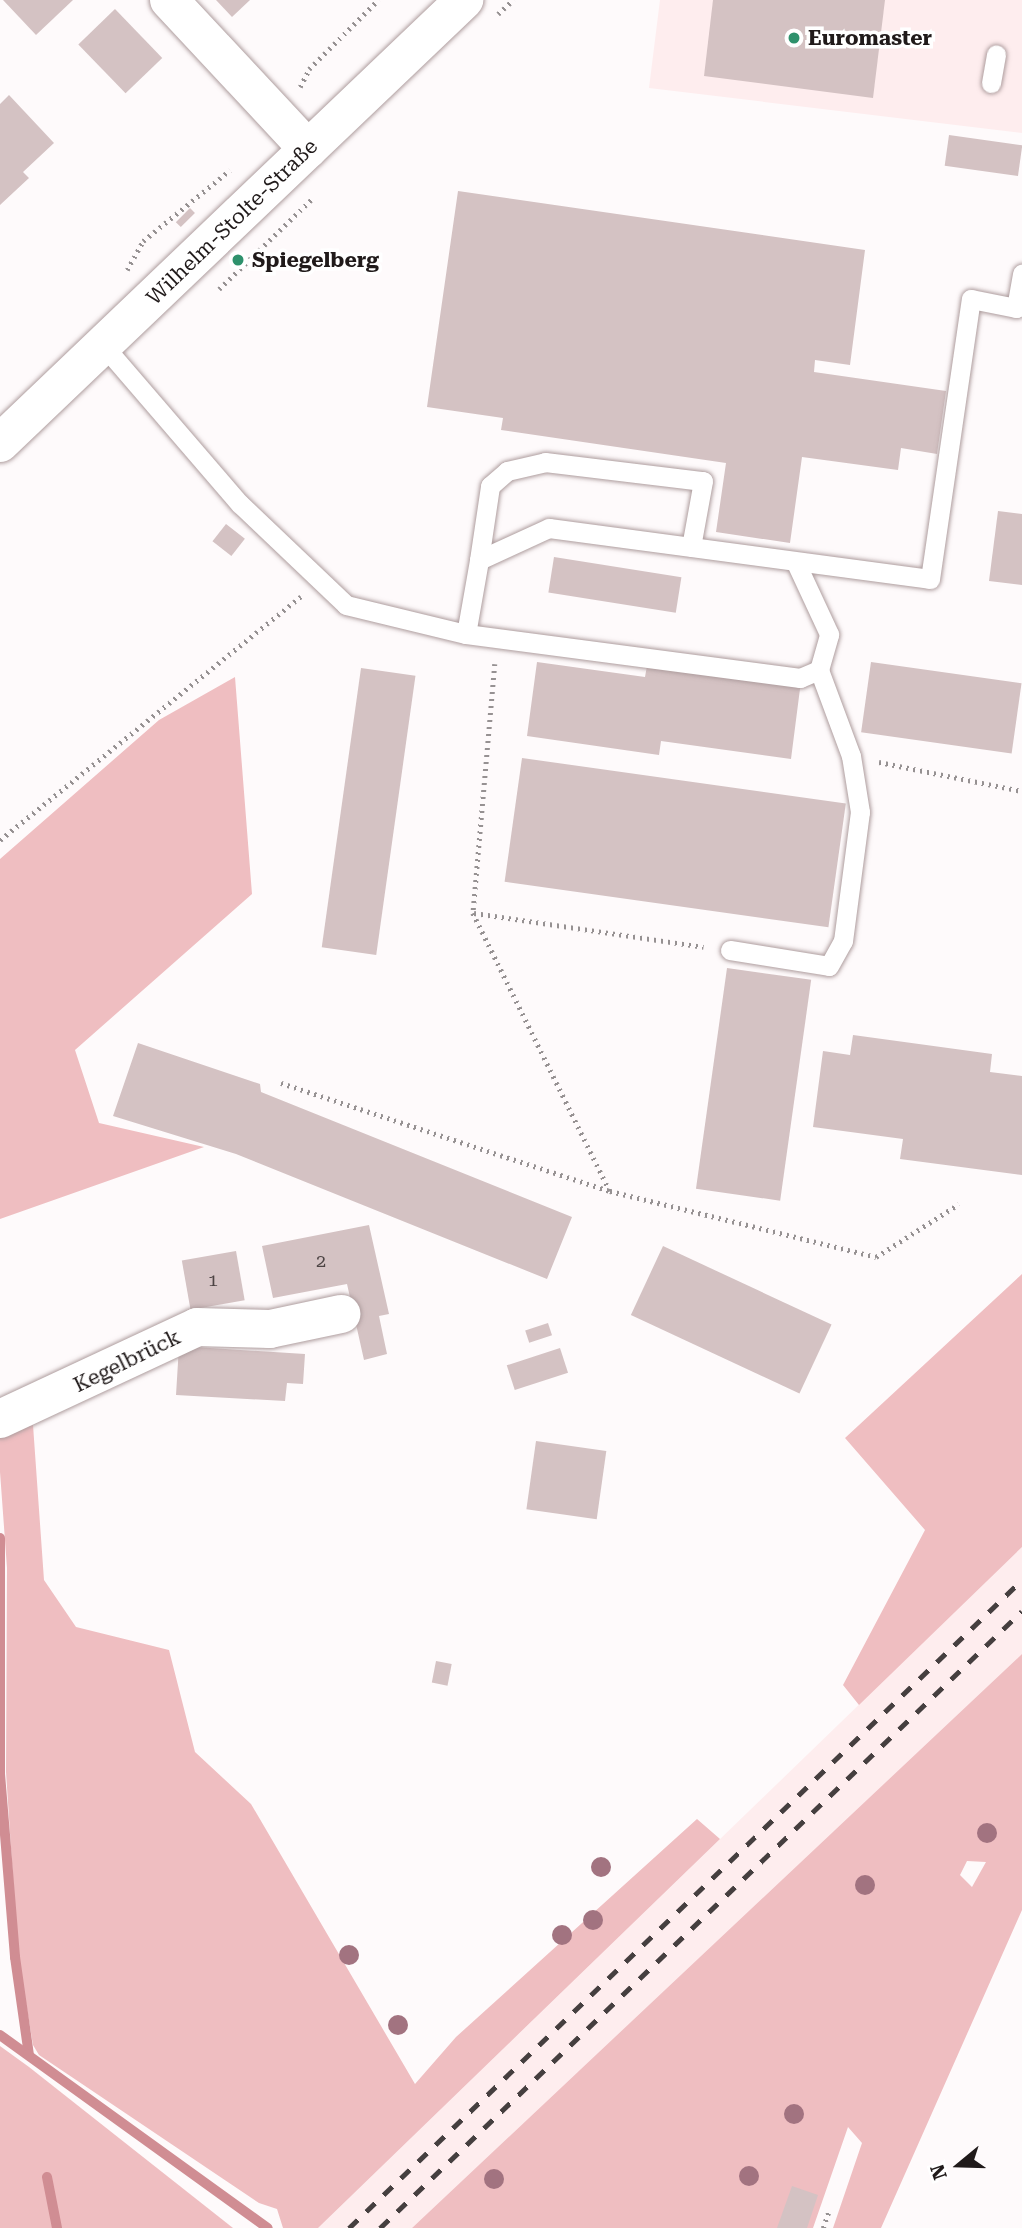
<!DOCTYPE html>
<meta charset="utf-8">
<style>
body{margin:0}
#map{position:relative;width:1022px;height:2228px;overflow:hidden;background:#fefafb;font-family:"Roboto Serif",serif}
div>[style]{position:absolute}
[style*='--x']{left:calc(var(--x)*1px);top:calc(var(--y)*1px);width:calc(var(--w)*1px);rotate:calc(var(--a)*1deg)}
.built>*{inset:0;background:#feedee}
.green>*{inset:0;background:#efbec1}
.stream>*{height:10px;margin:-5px;padding:0 5px;transform-origin:5px;border-radius:5px;background:#d08d93}
.building>*{inset:0;background:#d4c2c3;transform-origin:0 0}
.path>*{height:4.5px;margin-top:-2.25px;transform-origin:0;background:repeating-linear-gradient(90deg,#969192 0 2px,transparent 0 7px)}
.roads{filter:drop-shadow(0 0 2px #ae9d9e) drop-shadow(0 0 2px #ae9d9e)}
.service>*{height:19px;margin:-9.5px;padding:0 9.5px;transform-origin:9.5px;border-radius:9.5px;background:#fff}
.minor>*{height:38px;margin:-19px;padding:0 19px;transform-origin:19px;border-radius:19px;background:#fff}
.rail>*{height:5px;margin-top:-2.5px;transform-origin:0;background:repeating-linear-gradient(90deg,#453f3f 0 12px,transparent 0 24px)}
.trees>*{width:20px;height:20px;margin:-10px;border-radius:50%;background:#a27380}
.dots>*{width:19px;height:19px;translate:-50% -50%;box-sizing:border-box;border:4px solid #fff;border-radius:50%}
span{translate:-50% -50%;white-space:nowrap;text-align:center;line-height:1.15;-webkit-text-stroke:7px #fff;paint-order:stroke}
.number-label{font-size:18px;color:#4d4444}
.number-label span{-webkit-text-stroke-width:0}
.poi-label{font-size:21px;color:#201a1a;font-weight:700}
.left{translate:0 -50%;text-align:left}
.street-label{font-size:21px;color:#201a1a}
.north{position:absolute;left:924px;top:2130px;width:70px;height:70px;-webkit-text-stroke:5px #fff;paint-order:stroke;rotate:251deg;font-size:19px;font-weight:700;line-height:28px;text-align:center;color:#201a1a}
.north::after{content:'';display:block;margin:auto;width:24px;height:32px;background:#201a1a;clip-path:polygon(50% 0,100% 100%,50% 72%,0 100%)}
</style>
<div id="map">
<div class="built">
<i style="clip-path:polygon(660px 0,1022px 0,1022px 133px,649px 88px)"></i>
<i style="clip-path:polygon(1022px 1547px,1022px 1654px,412px 2228px,318px 2228px)"></i>
</div>
<div class="green">
<i style="clip-path:polygon(235px 677px,252px 894px,75px 1050px,99px 1123px,204px 1147px,0 1219px,0 859px,159px 720px)"></i>
<i style="clip-path:polygon(1022px 1274px,1022px 1547px,859px 1705px,843px 1685px,925px 1530px,845px 1438px)"></i>
<i style="clip-path:polygon(33px 1425px,44px 1580px,76px 1627px,169px 1650px,195px 1752px,251px 1804px,415px 2084px,456px 2037px,697px 1819px,720px 1839px,318px 2228px,283px 2228px,277px 2209px,259px 2203px,39px 2055px,33px 2045px,18px 1955px,6px 1772px,7px 1568px,0 1472px,0 1433px)"></i>
<i style="clip-path:polygon(evenodd,1022px 1654px,1022px 1910px,881px 2228px,833px 2228px,862px 2143px,848px 2127px,813px 2228px,412px 2228px,1022px 1654px,967px 1861px,986px 1862px,972px 1887px,960px 1875px,967px 1861px)"></i>
<i style="clip-path:polygon(0 2046px,29px 2067px,233px 2228px,0 2228px)"></i>
</div>
<div class="stream">
<i style="--x:0;--y:1538;--w:236;--a:90"></i>
<i style="--x:0;--y:1774;--w:184;--a:85.3"></i>
<i style="--x:15;--y:1957;--w:99;--a:81.9"></i>
<i style="--x:0;--y:2035;--w:330;--a:35.8"></i>
<i style="--x:47;--y:2177;--w:52;--a:78.9"></i>
</div>
<div class="building">
<i style="clip-path:polygon(3px 0,73px 0,36px 35px)"></i>
<i style="clip-path:polygon(216px 0,250px 0,232px 17px)"></i>
<i style="clip-path:polygon(713px 0,885px 0,873px 98px,704px 76px)"></i>
<i style="left:115px;top:9px;width:68px;height:51px;rotate:46deg"></i>
<i style="clip-path:polygon(9px 95px,54px 143px,23px 172px,29px 178px,0 205px,0 104px)"></i>
<i style="left:949px;top:135px;width:74px;height:31px;rotate:8deg"></i>
<i style="clip-path:polygon(458px 191px,865px 250px,850px 365px,815px 360px,814px 372px,946px 391px,937px 454px,901px 448px,898px 470px,802px 457px,790px 543px,716px 532px,726px 463px,501px 430px,503px 418px,427px 407px)"></i>
<i style="left:190px;top:208px;width:7px;height:20px;rotate:45deg"></i>
<i style="clip-path:polygon(998px 511px,1022px 514px,1022px 585px,989px 581px)"></i>
<i style="left:226px;top:524px;width:24px;height:22px;rotate:38deg"></i>
<i style="left:554px;top:557px;width:129px;height:36px;rotate:9deg"></i>
<i style="clip-path:polygon(648px 660px,801px 681px,791px 759px,661px 741px,659px 755px,527px 736px,537px 662px,645px 677px)"></i>
<i style="left:871px;top:662px;width:152px;height:71px;rotate:8deg"></i>
<i style="left:361px;top:668px;width:55px;height:282px;rotate:8deg"></i>
<i style="left:522px;top:758px;width:327px;height:125px;rotate:8deg"></i>
<i style="left:727px;top:968px;width:85px;height:223px;rotate:8deg"></i>
<i style="clip-path:polygon(853px 1035px,992px 1054px,990px 1072px,1022px 1076px,1022px 1175px,900px 1159px,903px 1139px,813px 1127px,823px 1051px,850px 1055px)"></i>
<i style="clip-path:polygon(138px 1043px,260px 1084px,261px 1092px,572px 1217px,547px 1279px,236px 1154px,113px 1116px)"></i>
<i style="clip-path:polygon(369px 1225px,389px 1314px,379px 1316px,387px 1354px,364px 1360px,347px 1284px,273px 1298px,262px 1246px)"></i>
<i style="left:663px;top:1246px;width:186px;height:76px;rotate:25deg"></i>
<i style="left:236px;top:1251px;width:50px;height:55px;rotate:80deg"></i>
<i style="left:548px;top:1323px;width:13px;height:24px;rotate:72deg"></i>
<i style="clip-path:polygon(179px 1346px,305px 1354px,303px 1384px,287px 1383px,285px 1401px,176px 1395px)"></i>
<i style="left:560px;top:1348px;width:26px;height:56px;rotate:72deg"></i>
<i style="left:536px;top:1441px;width:71px;height:69px;rotate:8deg"></i>
<i style="left:436px;top:1661px;width:16px;height:22px;rotate:11deg"></i>
<i style="clip-path:polygon(792px 2186px,818px 2195px,807px 2228px,777px 2228px)"></i>
</div>
<div class="path">
<i style="--x:498;--y:14;--w:21;--a:-43"></i>
<i style="--x:300;--y:87;--w:20;--a:-63"></i>
<i style="--x:309;--y:69;--w:98;--a:-45"></i>
<i style="--x:127;--y:270;--w:33;--a:-61"></i>
<i style="--x:143;--y:241;--w:112;--a:-39.2"></i>
<i style="--x:219;--y:289;--w:131;--a:-44.1"></i>
<i style="--x:495;--y:664;--w:250;--a:95"></i>
<i style="--x:473;--y:913;--w:310;--a:63.8"></i>
<i style="--x:610;--y:1191;--w:274;--a:13.9"></i>
<i style="--x:876;--y:1257;--w:98;--a:-32.6"></i>
<i style="--x:879;--y:762;--w:146;--a:11.5"></i>
<i style="--x:0;--y:840;--w:387;--a:-39"></i>
<i style="--x:474;--y:913;--w:232;--a:8.4"></i>
<i style="--x:281;--y:1083;--w:345;--a:18.2"></i>
<i style="--x:823;--y:2228;--w:18;--a:-71"></i>
</div>
<div class="roads">
<div class="service">
<i style="--x:991;--y:83;--w:29;--a:-80"></i>
<i style="--x:103;--y:345;--w:210;--a:49.3"></i>
<i style="--x:240;--y:504;--w:146;--a:43.6"></i>
<i style="--x:346;--y:605;--w:123;--a:13.6"></i>
<i style="--x:466;--y:634;--w:75;--a:-80"></i>
<i style="--x:479;--y:560;--w:77;--a:-24.6"></i>
<i style="--x:549;--y:528;--w:384;--a:7.6"></i>
<i style="--x:930;--y:579;--w:283;--a:-81.7"></i>
<i style="--x:971;--y:299;--w:46;--a:11.3"></i>
<i style="--x:1016;--y:308;--w:35;--a:-80"></i>
<i style="--x:479;--y:560;--w:75;--a:-81.5"></i>
<i style="--x:490;--y:486;--w:23;--a:-41"></i>
<i style="--x:507;--y:471;--w:39;--a:-13"></i>
<i style="--x:545;--y:462;--w:159;--a:6.9"></i>
<i style="--x:703;--y:481;--w:67;--a:100.3"></i>
<i style="--x:466;--y:634;--w:337;--a:7.5"></i>
<i style="--x:800;--y:678;--w:21;--a:-23"></i>
<i style="--x:819;--y:670;--w:37;--a:-74"></i>
<i style="--x:829;--y:634;--w:76;--a:-114.9"></i>
<i style="--x:730;--y:950;--w:100;--a:9.2"></i>
<i style="--x:829;--y:966;--w:29;--a:-61"></i>
<i style="--x:843;--y:941;--w:130;--a:-82.5"></i>
<i style="--x:860;--y:812;--w:57;--a:-99.1"></i>
<i style="--x:851;--y:756;--w:92;--a:-110.4"></i>
</div>
<div class="minor">
<i style="--x:169;--y:0;--w:204;--a:47"></i>
<i style="--x:0;--y:443;--w:642;--a:-43.67"></i>
<i style="--x:0;--y:1419;--w:217;--a:-25"></i>
<i style="--x:197;--y:1327;--w:73;--a:1.6"></i>
<i style="--x:270;--y:1329;--w:73;--a:-11.9"></i>
</div>
</div>
<div class="rail">
<i style="--x:349;--y:2228;--w:934;--a:-43.92"></i>
<i style="--x:380;--y:2228;--w:890;--a:-43.86"></i>
</div>
<div class="trees">
<i style="left:987px;top:1833px"></i>
<i style="left:601px;top:1867px"></i>
<i style="left:865px;top:1885px"></i>
<i style="left:593px;top:1920px"></i>
<i style="left:562px;top:1935px"></i>
<i style="left:349px;top:1955px"></i>
<i style="left:398px;top:2025px"></i>
<i style="left:794px;top:2114px"></i>
<i style="left:749px;top:2176px"></i>
<i style="left:494px;top:2179px"></i>
</div>
<div class="dots">
<i style="left:794px;top:38px;background:#2e916c"></i>
<i style="left:238px;top:260px;background:#2e916c"></i>
</div>
<div class="number-label">
<span style="left:321px;top:1261px">2</span>
<span style="left:213px;top:1280px">1</span>
</div>
<div class="poi-label">
<span class="left" style="left:808px;top:38px">Euromaster</span>
<span class="left" style="left:252px;top:260px">Spiegelberg</span>
</div>
<div class="street-label">
<span style="left:232px;top:222px;rotate:-44deg">Wilhelm-Stolte-Straße</span>
<span style="left:127px;top:1361px;rotate:-26deg">Kegelbrück</span>
</div>
<div class="north">N</div>
</div>
